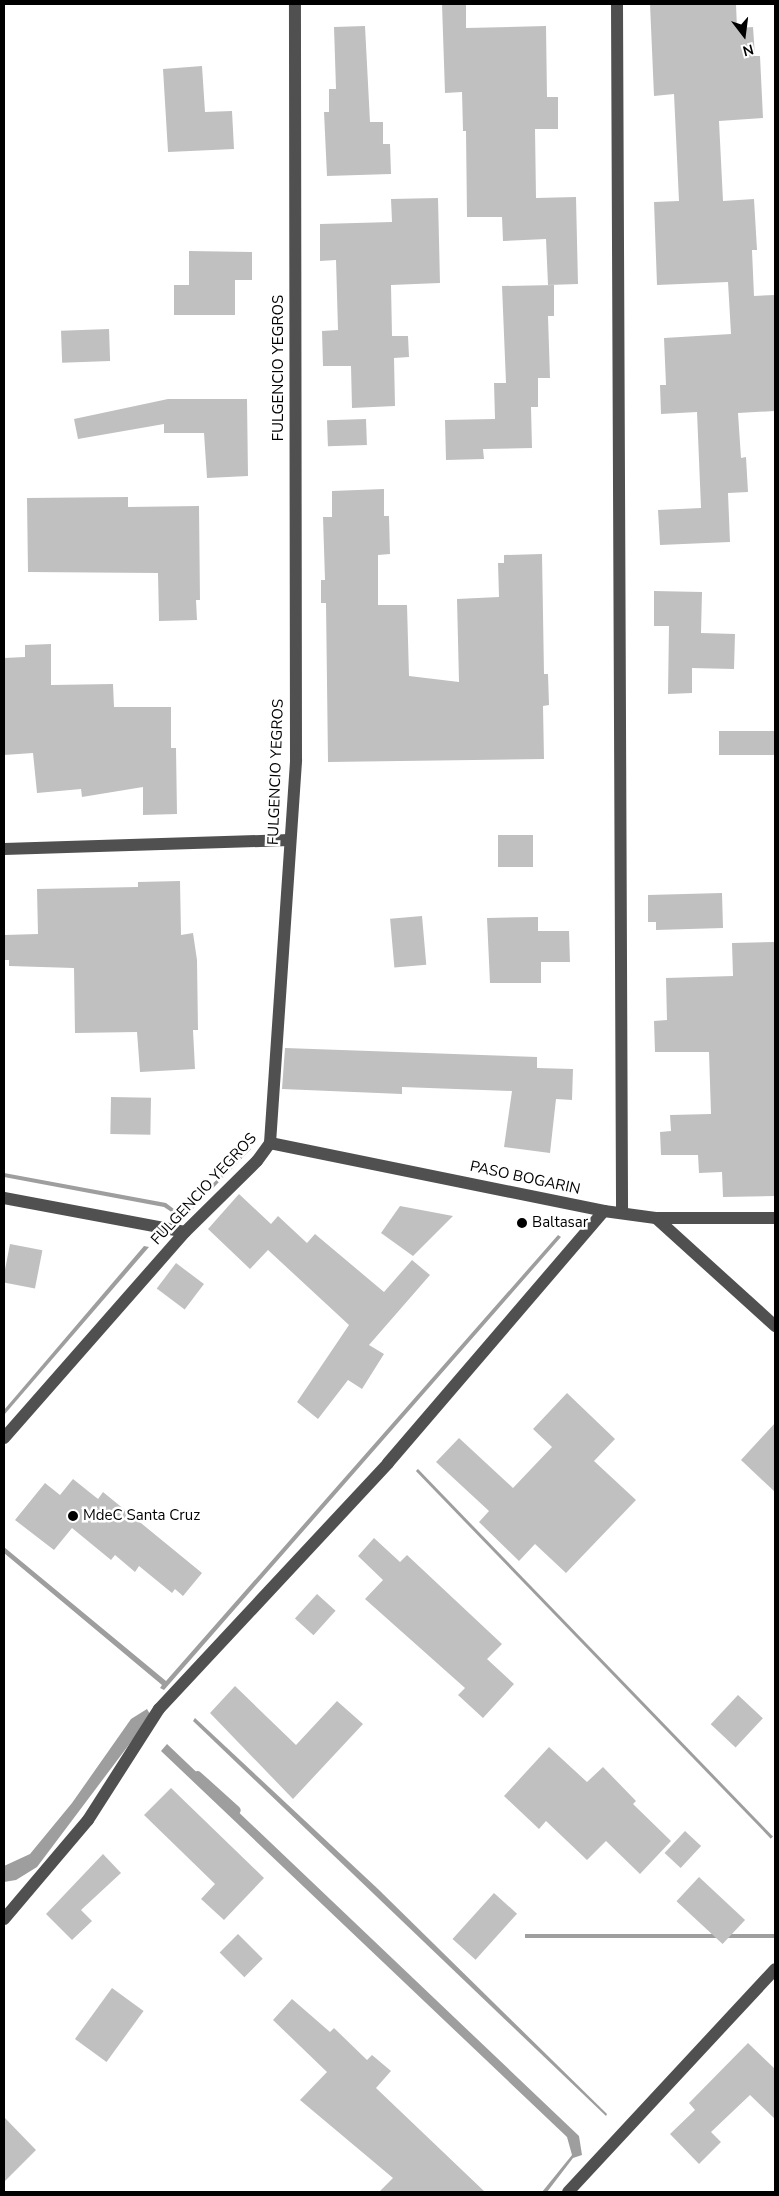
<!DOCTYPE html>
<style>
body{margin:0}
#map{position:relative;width:779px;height:2196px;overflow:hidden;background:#fff;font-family:"Nunito Sans",sans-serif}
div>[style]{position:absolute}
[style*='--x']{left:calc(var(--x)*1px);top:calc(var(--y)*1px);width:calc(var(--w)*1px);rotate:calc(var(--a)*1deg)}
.water>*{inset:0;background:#9e9e9e;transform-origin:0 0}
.stream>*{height:9px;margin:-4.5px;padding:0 4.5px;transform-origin:4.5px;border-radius:4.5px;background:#9e9e9e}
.building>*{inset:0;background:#c0c0c0;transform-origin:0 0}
.minor>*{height:12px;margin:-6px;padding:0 6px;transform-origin:6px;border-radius:6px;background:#505050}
.dots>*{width:14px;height:14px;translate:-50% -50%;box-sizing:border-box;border:2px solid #fff;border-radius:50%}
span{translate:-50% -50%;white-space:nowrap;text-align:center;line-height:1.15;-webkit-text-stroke:5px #fff;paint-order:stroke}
.street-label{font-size:15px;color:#000}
.poi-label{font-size:15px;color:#000}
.left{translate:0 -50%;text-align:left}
.frame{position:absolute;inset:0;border:5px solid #000;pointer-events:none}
.north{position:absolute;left:719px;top:10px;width:50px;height:50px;-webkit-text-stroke:4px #fff;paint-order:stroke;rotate:165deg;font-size:14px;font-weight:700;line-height:20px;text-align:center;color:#000}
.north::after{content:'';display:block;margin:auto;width:18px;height:22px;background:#000;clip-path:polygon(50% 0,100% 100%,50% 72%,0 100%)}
</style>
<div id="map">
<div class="water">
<i style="clip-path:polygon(248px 1148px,251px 1149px,186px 1216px,183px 1214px)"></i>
<i style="clip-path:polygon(4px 1173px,166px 1203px,183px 1216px,182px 1219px,164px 1207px,4px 1177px)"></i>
<i style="clip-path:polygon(558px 1235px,561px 1237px,164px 1690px,160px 1688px,162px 1685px,4px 1553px,4px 1547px,166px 1681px)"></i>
<i style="clip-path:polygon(144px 1246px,149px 1247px,4px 1415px,4px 1410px)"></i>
<i style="left:418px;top:1469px;width:511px;height:3px;rotate:46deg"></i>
<i style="clip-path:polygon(147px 1709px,150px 1714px,143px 1726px,37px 1867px,16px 1880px,4px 1882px,4px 1866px,30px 1854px,72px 1803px,131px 1719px)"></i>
<i style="clip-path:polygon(195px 1718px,378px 1889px,607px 2114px,606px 2116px,193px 1721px)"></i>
<i style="clip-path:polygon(167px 1744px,579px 2136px,582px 2155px,573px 2158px,547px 2192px,542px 2192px,572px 2155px,567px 2137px,161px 1751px)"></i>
<i style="left:775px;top:1934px;width:4px;height:250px;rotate:90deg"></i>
</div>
<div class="stream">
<i style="--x:197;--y:1775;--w:52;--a:41.9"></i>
</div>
<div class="building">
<i style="clip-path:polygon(442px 4px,466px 4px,466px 28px,546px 26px,547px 97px,558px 97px,558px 129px,535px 129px,536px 198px,576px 197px,578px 284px,548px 285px,546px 239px,503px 241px,502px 217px,467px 217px,466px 131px,463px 131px,462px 92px,445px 93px)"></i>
<i style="clip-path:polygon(650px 4px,736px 4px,737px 28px,753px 27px,755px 56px,760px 56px,763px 118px,719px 121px,723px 201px,754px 199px,757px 250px,752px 250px,754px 296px,775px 295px,775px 411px,738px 413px,741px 458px,746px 457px,748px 492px,728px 493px,730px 542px,660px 545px,658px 510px,701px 508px,697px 412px,661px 414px,660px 385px,666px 385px,664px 338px,731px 334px,728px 282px,657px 285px,654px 202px,679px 201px,674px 94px,654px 96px)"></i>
<i style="clip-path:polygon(365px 26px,370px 122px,383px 122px,383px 144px,390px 144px,391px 174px,327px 176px,324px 112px,329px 112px,329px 89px,336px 89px,334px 27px)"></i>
<i style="clip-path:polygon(202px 66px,205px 112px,232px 111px,234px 149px,168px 152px,163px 69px)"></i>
<i style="clip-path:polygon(438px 198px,440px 283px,391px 285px,392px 336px,408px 336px,409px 357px,394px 358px,395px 406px,352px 408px,351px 366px,323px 366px,322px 331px,338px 330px,336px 260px,320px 261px,320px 224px,392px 222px,391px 199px)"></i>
<i style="clip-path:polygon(189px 251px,252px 252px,252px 280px,235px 280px,235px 315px,174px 315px,174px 285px,189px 285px)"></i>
<i style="clip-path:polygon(554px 285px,554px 316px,548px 316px,550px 378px,538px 378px,538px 407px,531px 407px,532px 448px,483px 449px,484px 459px,446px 460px,445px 420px,495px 419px,494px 383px,506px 383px,502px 286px)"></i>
<i style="left:109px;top:329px;width:32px;height:48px;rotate:88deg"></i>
<i style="clip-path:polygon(168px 399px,247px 399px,248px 476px,207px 478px,204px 433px,164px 433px,164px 424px,78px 439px,74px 419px)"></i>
<i style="left:366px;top:419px;width:26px;height:39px;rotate:88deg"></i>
<i style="clip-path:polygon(384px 489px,384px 516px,389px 516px,390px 554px,378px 555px,378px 605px,407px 605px,409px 676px,459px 682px,457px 599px,499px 597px,498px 563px,504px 563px,504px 555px,542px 554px,544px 674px,548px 674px,549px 705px,543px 706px,544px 759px,328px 762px,326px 603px,321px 603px,321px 580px,325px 580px,323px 517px,332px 517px,332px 491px)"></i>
<i style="clip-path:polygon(128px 497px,128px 507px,199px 506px,200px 600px,196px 600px,197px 620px,159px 621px,158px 573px,28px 572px,27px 498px)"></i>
<i style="clip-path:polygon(654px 591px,702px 592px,701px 633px,735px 634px,734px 669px,692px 668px,692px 693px,668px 694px,669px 626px,654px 626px)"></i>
<i style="clip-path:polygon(51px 644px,51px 685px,113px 684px,114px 707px,171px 707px,171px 748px,176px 748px,177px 814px,143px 815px,143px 787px,82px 797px,81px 789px,37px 793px,33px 753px,4px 755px,4px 658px,25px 657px,25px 645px)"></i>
<i style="left:775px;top:731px;width:24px;height:56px;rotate:90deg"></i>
<i style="left:498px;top:835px;width:35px;height:32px"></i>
<i style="clip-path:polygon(180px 881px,181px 935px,193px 933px,197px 960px,198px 1030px,193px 1030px,195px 1069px,140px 1072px,137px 1032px,75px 1033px,74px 968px,9px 966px,9px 960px,4px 960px,4px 935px,38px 934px,37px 889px,138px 887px,138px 882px)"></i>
<i style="clip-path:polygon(722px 893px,723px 928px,656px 930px,656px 922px,648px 922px,648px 895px)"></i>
<i style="left:422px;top:916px;width:49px;height:32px;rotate:85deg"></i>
<i style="clip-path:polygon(538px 917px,538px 931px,569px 931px,570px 962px,541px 962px,541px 983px,490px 983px,487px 918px)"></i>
<i style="clip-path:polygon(775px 942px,775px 1196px,723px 1197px,722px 1172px,699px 1173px,698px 1155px,661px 1155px,660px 1132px,671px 1131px,670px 1115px,711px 1114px,709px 1052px,655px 1052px,654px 1021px,667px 1020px,666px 978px,733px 976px,732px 943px)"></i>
<i style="clip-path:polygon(285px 1048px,537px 1057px,537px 1068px,573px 1069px,572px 1100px,556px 1099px,550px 1153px,504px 1147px,512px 1091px,402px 1087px,402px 1094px,282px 1089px)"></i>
<i style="left:111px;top:1097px;width:40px;height:37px;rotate:1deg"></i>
<i style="clip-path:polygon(239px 1194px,271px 1224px,278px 1216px,307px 1243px,315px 1234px,384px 1292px,412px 1260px,430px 1275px,369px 1345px,384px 1354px,362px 1389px,348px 1380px,318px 1419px,297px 1402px,349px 1325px,268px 1250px,250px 1269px,208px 1229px)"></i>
<i style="clip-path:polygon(400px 1206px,453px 1216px,413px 1256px,381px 1233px)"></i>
<i style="left:10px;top:1244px;width:33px;height:39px;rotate:11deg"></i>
<i style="left:176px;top:1263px;width:35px;height:32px;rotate:37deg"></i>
<i style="clip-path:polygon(567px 1393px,615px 1439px,594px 1461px,636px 1500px,566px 1573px,535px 1544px,519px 1561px,479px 1522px,489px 1511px,436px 1462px,459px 1438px,513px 1488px,552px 1447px,533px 1429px)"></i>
<i style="clip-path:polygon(775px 1423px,775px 1492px,741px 1460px)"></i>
<i style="clip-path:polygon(73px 1479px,98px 1499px,103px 1492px,202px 1573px,183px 1596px,175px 1589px,172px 1593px,139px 1566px,135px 1572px,115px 1555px,111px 1560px,72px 1528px,54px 1550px,15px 1520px,45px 1483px,60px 1495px)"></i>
<i style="clip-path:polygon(374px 1538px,400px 1562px,407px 1555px,502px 1644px,487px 1659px,514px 1684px,483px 1718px,458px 1695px,465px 1688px,365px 1599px,383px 1580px,358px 1556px)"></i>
<i style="left:317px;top:1594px;width:25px;height:33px;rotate:42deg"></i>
<i style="clip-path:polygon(235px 1686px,296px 1745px,337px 1701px,363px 1724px,293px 1799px,210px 1713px)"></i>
<i style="left:738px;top:1695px;width:34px;height:40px;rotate:43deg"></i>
<i style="clip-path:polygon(549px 1747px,587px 1782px,603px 1767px,636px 1801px,633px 1804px,671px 1841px,640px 1874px,606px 1841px,587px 1860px,546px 1821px,539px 1829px,504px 1796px)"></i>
<i style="clip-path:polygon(171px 1788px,264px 1878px,224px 1920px,201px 1899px,215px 1884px,144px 1815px)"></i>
<i style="left:685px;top:1831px;width:22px;height:30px;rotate:43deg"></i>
<i style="clip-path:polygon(103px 1854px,121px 1873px,81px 1910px,92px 1921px,72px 1940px,46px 1914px)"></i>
<i style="left:699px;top:1877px;width:63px;height:33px;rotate:43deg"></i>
<i style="left:494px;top:1893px;width:31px;height:62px;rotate:42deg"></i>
<i style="left:238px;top:1934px;width:35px;height:26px;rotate:45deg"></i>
<i style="left:112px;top:1988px;width:39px;height:63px;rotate:36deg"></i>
<i style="clip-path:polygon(292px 1999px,330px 2032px,334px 2028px,367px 2060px,372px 2055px,391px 2071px,376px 2088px,485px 2192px,379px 2192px,393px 2178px,300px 2100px,327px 2072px,273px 2020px)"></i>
<i style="clip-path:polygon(748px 2043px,775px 2069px,775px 2119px,750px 2095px,711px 2132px,721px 2142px,699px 2164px,670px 2134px,695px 2110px,689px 2103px)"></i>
<i style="clip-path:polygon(4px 2117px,36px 2150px,4px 2182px)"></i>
</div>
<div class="minor">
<i style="--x:617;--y:4;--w:1208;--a:89.76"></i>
<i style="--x:4;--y:849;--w:286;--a:-1.8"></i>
<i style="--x:270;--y:1143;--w:341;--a:11.5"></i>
<i style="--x:604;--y:1211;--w:52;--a:7.7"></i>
<i style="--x:656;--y:1218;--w:119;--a:0"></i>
<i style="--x:4;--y:1198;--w:184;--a:10.6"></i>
<i style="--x:656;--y:1218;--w:161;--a:42.2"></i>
<i style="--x:4;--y:1438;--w:274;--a:-48.7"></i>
<i style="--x:185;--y:1232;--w:101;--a:-44.6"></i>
<i style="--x:257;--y:1161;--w:22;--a:-54"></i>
<i style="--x:270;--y:1143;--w:384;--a:-86.1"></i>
<i style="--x:296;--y:760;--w:756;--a:-90.08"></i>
<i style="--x:4;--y:1919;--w:130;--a:-49.7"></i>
<i style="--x:88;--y:1820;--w:132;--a:-57.4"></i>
<i style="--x:159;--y:1709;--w:336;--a:-47"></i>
<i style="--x:388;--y:1463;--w:332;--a:-49.4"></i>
<i style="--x:568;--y:2192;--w:304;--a:-47.1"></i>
</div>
<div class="dots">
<i style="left:522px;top:1223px;background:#000"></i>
<i style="left:73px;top:1516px;background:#000"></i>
</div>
<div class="street-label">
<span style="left:279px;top:368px;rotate:-90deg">FULGENCIO YEGROS</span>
<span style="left:276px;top:772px;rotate:-88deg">FULGENCIO YEGROS</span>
<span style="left:525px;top:1178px;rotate:12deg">PASO BOGARIN</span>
<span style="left:204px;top:1189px;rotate:-47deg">FULGENCIO YEGROS</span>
</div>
<div class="poi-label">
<span class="left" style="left:532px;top:1223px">Baltasar</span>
<span class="left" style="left:83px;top:1516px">MdeC Santa Cruz</span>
</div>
<div class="frame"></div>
<div class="north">N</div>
</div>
